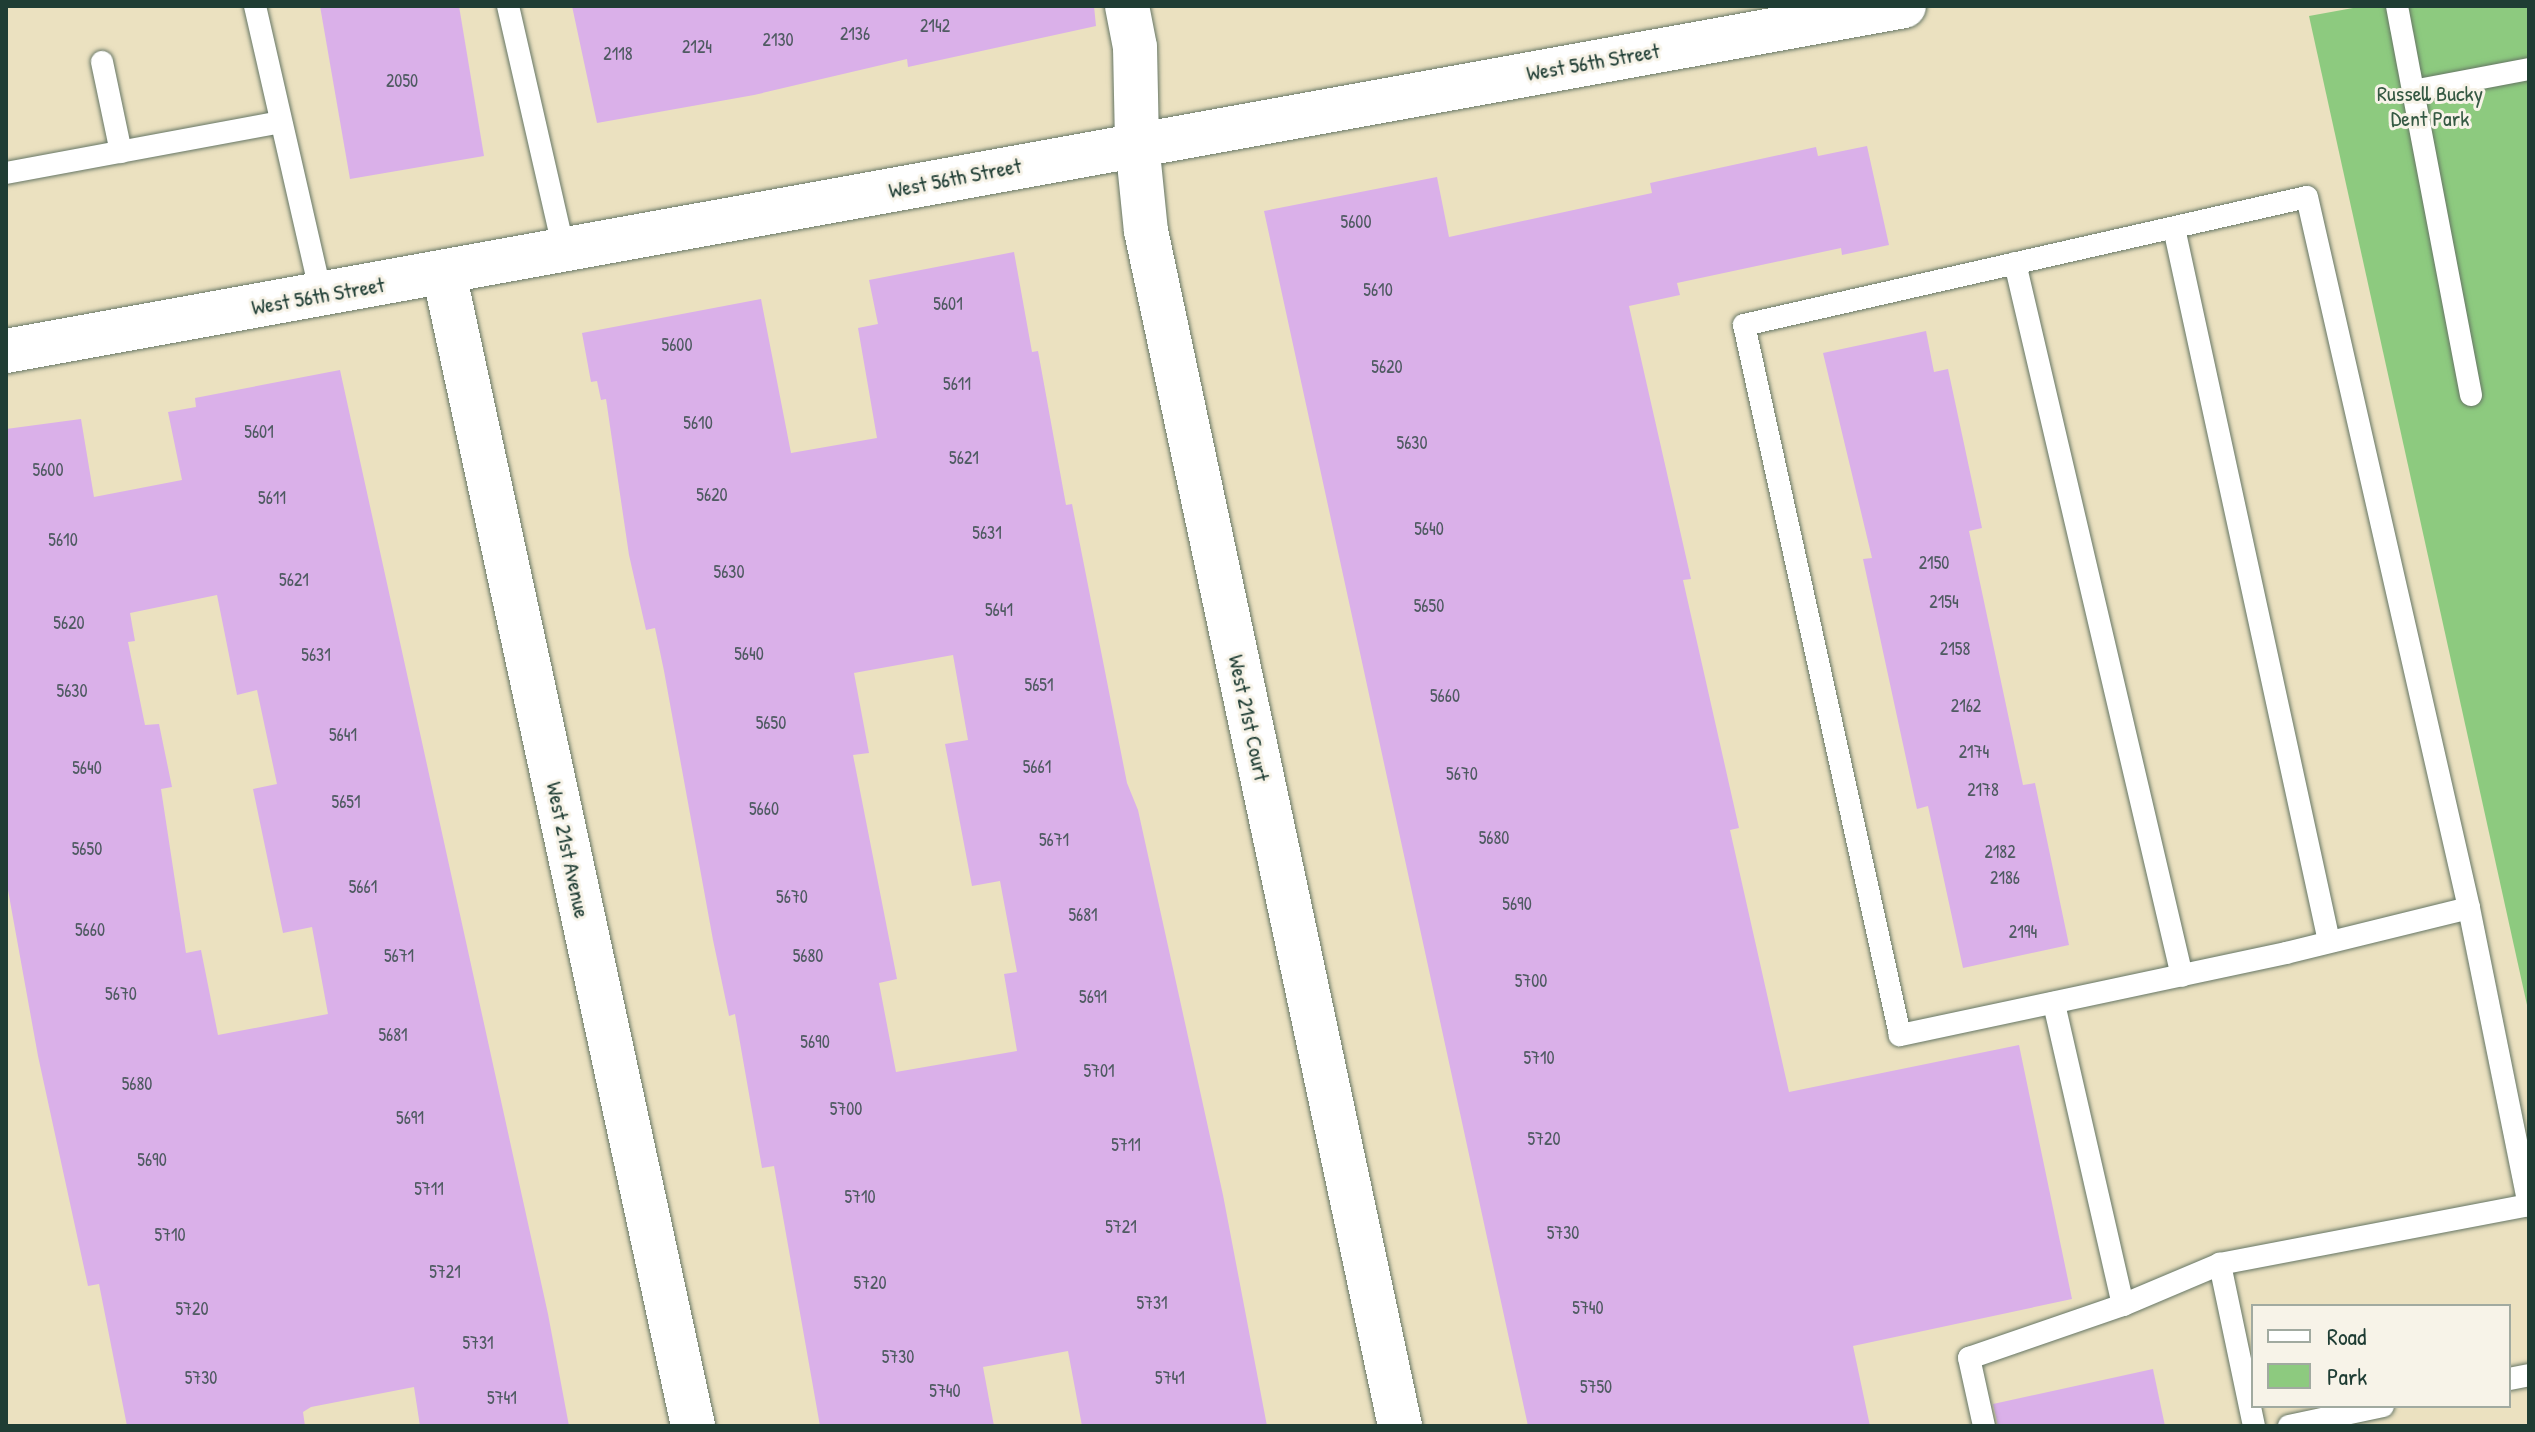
<!DOCTYPE html>
<style>
body{margin:0}
#map{position:relative;width:2535px;height:1432px;overflow:hidden;background:#ebe1c0;font-family:"Patrick Hand",sans-serif}
div>[style]{position:absolute}
[style*='--x']{left:calc(var(--x)*1px);top:calc(var(--y)*1px);width:calc(var(--w)*1px);rotate:calc(var(--a)*1deg)}
.green>*{inset:0;background:#8dca7f}
.building>*{inset:0;background:#dab0e9}
.roads{filter:drop-shadow(0 0 2px #667665) drop-shadow(0 0 2px #667665)}
.lane>*{height:22px;margin:-11px;padding:0 11px;transform-origin:11px;border-radius:11px;background:#fff}
.street>*{height:44px;margin:-22px;padding:0 22px;transform-origin:22px;border-radius:22px;background:#fff}
.secondary>*{height:44px;margin:-22px;padding:0 22px;transform-origin:22px;border-radius:22px;background:#fff}
span{translate:-50% -50%;white-space:nowrap;text-align:center;line-height:1.15;-webkit-text-stroke:6px #f7f3e8;paint-order:stroke}
.number-label{font-size:18px;color:#4e5a61}
.number-label span{-webkit-text-stroke-width:0}
.street-label{font-size:22px;color:#1f3d34}
.park-label{font-size:22px;color:#355943}
.frame{position:absolute;inset:0;border:8px solid #1f3d34;pointer-events:none}
.legend{position:absolute;left:2251px;top:1304px;width:260px;height:104px;box-sizing:border-box;background:#f7f3e8;border:2px solid #a1aaa0;margin:0;padding:10px 14px;list-style:none;font-size:24px;color:#1f3d34}
.legend li{display:flex;align-items:center;gap:16px;height:40px}
.legend b{width:40px;border:2px solid #a1aaa0}
</style>
<div id="map">
<div class="green">
<i style="clip-path:polygon(2364px 6px,2529px 6px,2529px 1014px,2309px 16px)"></i>
</div>
<div class="building">
<i style="clip-path:polygon(320px 6px,459px 6px,484px 156px,350px 179px)"></i>
<i style="clip-path:polygon(572px 6px,1094px 6px,1096px 26px,908px 67px,907px 59px,754px 95px,597px 123px)"></i>
<i style="clip-path:polygon(1867px 146px,1889px 245px,1842px 255px,1841px 248px,1677px 283px,1680px 295px,1629px 306px,1691px 579px,1683px 580px,1739px 828px,1730px 830px,1789px 1092px,2019px 1045px,2072px 1299px,1853px 1346px,1870px 1426px,1528px 1426px,1264px 211px,1437px 177px,1449px 237px,1652px 193px,1650px 183px,1816px 147px,1818px 156px)"></i>
<i style="clip-path:polygon(evenodd,1014px 252px,1032px 352px,1038px 351px,1066px 505px,1072px 504px,1127px 783px,1138px 810px,1223px 1195px,1267px 1426px,1082px 1426px,1068px 1351px,983px 1367px,994px 1426px,820px 1426px,774px 1166px,762px 1168px,735px 1014px,729px 1016px,713px 940px,664px 671px,655px 628px,646px 630px,629px 555px,606px 399px,601px 400px,597px 381px,591px 382px,582px 333px,761px 299px,791px 453px,877px 438px,858px 328px,878px 324px,869px 280px,1014px 252px,953px 655px,968px 740px,945px 744px,972px 886px,1000px 881px,1017px 972px,1004px 974px,1017px 1051px,896px 1072px,879px 983px,897px 979px,853px 755px,869px 753px,854px 673px,953px 655px)"></i>
<i style="clip-path:polygon(1926px 331px,1934px 372px,1948px 369px,1982px 528px,1969px 531px,2023px 785px,2035px 783px,2069px 945px,1963px 968px,1928px 806px,1917px 809px,1863px 559px,1872px 558px,1823px 353px)"></i>
<i style="clip-path:polygon(evenodd,340px 370px,548px 1314px,569px 1426px,420px 1426px,414px 1387px,311px 1407px,303px 1412px,305px 1426px,127px 1426px,99px 1284px,88px 1286px,38px 1056px,6px 879px,6px 429px,81px 419px,94px 497px,182px 480px,168px 412px,196px 407px,195px 398px,340px 370px,217px 595px,237px 695px,257px 690px,277px 784px,253px 789px,283px 933px,312px 927px,328px 1014px,218px 1035px,201px 950px,186px 953px,161px 789px,172px 787px,159px 724px,145px 725px,128px 642px,135px 641px,130px 613px,217px 595px)"></i>
<i style="clip-path:polygon(2153px 1369px,2165px 1426px,1998px 1426px,1993px 1404px)"></i>
</div>
<div class="roads">
<div class="lane">
<i style="--x:255;--y:6;--w:296;--a:77.1"></i>
<i style="--x:508;--y:6;--w:251;--a:77.1"></i>
<i style="--x:2397;--y:6;--w:86;--a:79.3"></i>
<i style="--x:102;--y:62;--w:92;--a:78.1"></i>
<i style="--x:6;--y:173;--w:279;--a:-10.5"></i>
<i style="--x:2307;--y:197;--w:729;--a:77.16"></i>
<i style="--x:2469;--y:908;--w:188;--a:166.2"></i>
<i style="--x:2286;--y:953;--w:395;--a:168"></i>
<i style="--x:1900;--y:1035;--w:727;--a:-102.39"></i>
<i style="--x:1744;--y:325;--w:577;--a:-12.81"></i>
<i style="--x:2174;--y:228;--w:730;--a:77.74"></i>
<i style="--x:2015;--y:263;--w:732;--a:76.82"></i>
<i style="--x:2471;--y:395;--w:309;--a:-100.8"></i>
<i style="--x:2413;--y:91;--w:118;--a:-10.7"></i>
<i style="--x:2469;--y:908;--w:304;--a:78.6"></i>
<i style="--x:2123;--y:1305;--w:105;--a:-22.9"></i>
<i style="--x:2509;--y:1379;--w:20;--a:-11"></i>
<i style="--x:1984;--y:1426;--w:70;--a:-102.4"></i>
<i style="--x:1969;--y:1358;--w:163;--a:-19"></i>
<i style="--x:2123;--y:1305;--w:310;--a:-102.9"></i>
<i style="--x:2254;--y:1426;--w:166;--a:-101.9"></i>
<i style="--x:2220;--y:1264;--w:315;--a:-10.8"></i>
<i style="--x:2289;--y:1426;--w:96;--a:-12"></i>
</div>
<div class="street">
<i style="--x:1127;--y:6;--w:42;--a:79"></i>
<i style="--x:1135;--y:47;--w:96;--a:88.8"></i>
<i style="--x:1137;--y:143;--w:88;--a:84.2"></i>
<i style="--x:1146;--y:231;--w:1222;--a:78"></i>
<i style="--x:444;--y:273;--w:1180;--a:77.81"></i>
</div>
<div class="secondary">
<i style="--x:6;--y:351;--w:1929;--a:-10.3"></i>
</div>
</div>
<div class="number-label">
<span style="left:935px;top:26px">2142</span>
<span style="left:855px;top:34px">2136</span>
<span style="left:778px;top:40px">2130</span>
<span style="left:697px;top:47px">2124</span>
<span style="left:618px;top:54px">2118</span>
<span style="left:402px;top:81px">2050</span>
<span style="left:1356px;top:222px">5600</span>
<span style="left:1378px;top:290px">5610</span>
<span style="left:948px;top:304px">5601</span>
<span style="left:677px;top:345px">5600</span>
<span style="left:1387px;top:367px">5620</span>
<span style="left:957px;top:384px">5611</span>
<span style="left:698px;top:423px">5610</span>
<span style="left:259px;top:432px">5601</span>
<span style="left:1412px;top:443px">5630</span>
<span style="left:964px;top:458px">5621</span>
<span style="left:48px;top:470px">5600</span>
<span style="left:712px;top:495px">5620</span>
<span style="left:272px;top:498px">5611</span>
<span style="left:1429px;top:529px">5640</span>
<span style="left:987px;top:533px">5631</span>
<span style="left:63px;top:540px">5610</span>
<span style="left:1934px;top:563px">2150</span>
<span style="left:729px;top:572px">5630</span>
<span style="left:294px;top:580px">5621</span>
<span style="left:1944px;top:602px">2154</span>
<span style="left:1429px;top:606px">5650</span>
<span style="left:999px;top:610px">5641</span>
<span style="left:69px;top:623px">5620</span>
<span style="left:1955px;top:649px">2158</span>
<span style="left:749px;top:654px">5640</span>
<span style="left:316px;top:655px">5631</span>
<span style="left:1039px;top:685px">5651</span>
<span style="left:72px;top:691px">5630</span>
<span style="left:1445px;top:696px">5660</span>
<span style="left:1966px;top:706px">2162</span>
<span style="left:771px;top:723px">5650</span>
<span style="left:343px;top:735px">5641</span>
<span style="left:1974px;top:752px">2174</span>
<span style="left:1037px;top:767px">5661</span>
<span style="left:87px;top:768px">5640</span>
<span style="left:1462px;top:774px">5670</span>
<span style="left:1983px;top:790px">2178</span>
<span style="left:346px;top:802px">5651</span>
<span style="left:764px;top:809px">5660</span>
<span style="left:1494px;top:838px">5680</span>
<span style="left:1054px;top:840px">5671</span>
<span style="left:87px;top:849px">5650</span>
<span style="left:2000px;top:852px">2182</span>
<span style="left:2005px;top:878px">2186</span>
<span style="left:363px;top:887px">5661</span>
<span style="left:792px;top:897px">5670</span>
<span style="left:1517px;top:904px">5690</span>
<span style="left:1083px;top:915px">5681</span>
<span style="left:90px;top:930px">5660</span>
<span style="left:2023px;top:932px">2194</span>
<span style="left:399px;top:956px">5671</span>
<span style="left:808px;top:956px">5680</span>
<span style="left:1531px;top:981px">5700</span>
<span style="left:121px;top:994px">5670</span>
<span style="left:1093px;top:997px">5691</span>
<span style="left:393px;top:1035px">5681</span>
<span style="left:815px;top:1042px">5690</span>
<span style="left:1539px;top:1058px">5710</span>
<span style="left:1099px;top:1071px">5701</span>
<span style="left:137px;top:1084px">5680</span>
<span style="left:846px;top:1109px">5700</span>
<span style="left:410px;top:1118px">5691</span>
<span style="left:1544px;top:1139px">5720</span>
<span style="left:1126px;top:1145px">5711</span>
<span style="left:152px;top:1160px">5690</span>
<span style="left:429px;top:1189px">5711</span>
<span style="left:860px;top:1197px">5710</span>
<span style="left:1121px;top:1227px">5721</span>
<span style="left:1563px;top:1233px">5730</span>
<span style="left:170px;top:1235px">5710</span>
<span style="left:445px;top:1272px">5721</span>
<span style="left:870px;top:1283px">5720</span>
<span style="left:1152px;top:1303px">5731</span>
<span style="left:1588px;top:1308px">5740</span>
<span style="left:192px;top:1309px">5720</span>
<span style="left:478px;top:1343px">5731</span>
<span style="left:898px;top:1357px">5730</span>
<span style="left:201px;top:1378px">5730</span>
<span style="left:1170px;top:1378px">5741</span>
<span style="left:1596px;top:1387px">5750</span>
<span style="left:945px;top:1391px">5740</span>
<span style="left:502px;top:1398px">5741</span>
</div>
<div class="street-label">
<span style="left:1593px;top:62px;rotate:-10deg">West 56th Street</span>
<span style="left:955px;top:178px;rotate:-11deg">West 56th Street</span>
<span style="left:318px;top:296px;rotate:-10deg">West 56th Street</span>
<span style="left:1249px;top:718px;rotate:78deg">West 21st Court</span>
<span style="left:568px;top:850px;rotate:78deg">West 21st Avenue</span>
</div>
<div class="park-label">
<span style="left:2430px;top:106px">Russell Bucky<br>Dent Park</span>
</div>
<div class="frame"></div>
<ul class="legend">
<li><b style="height:10px;background:#fff"></b>Road</li>
<li><b style="height:22px;background:#8dca7f"></b>Park</li>
</ul>
</div>
